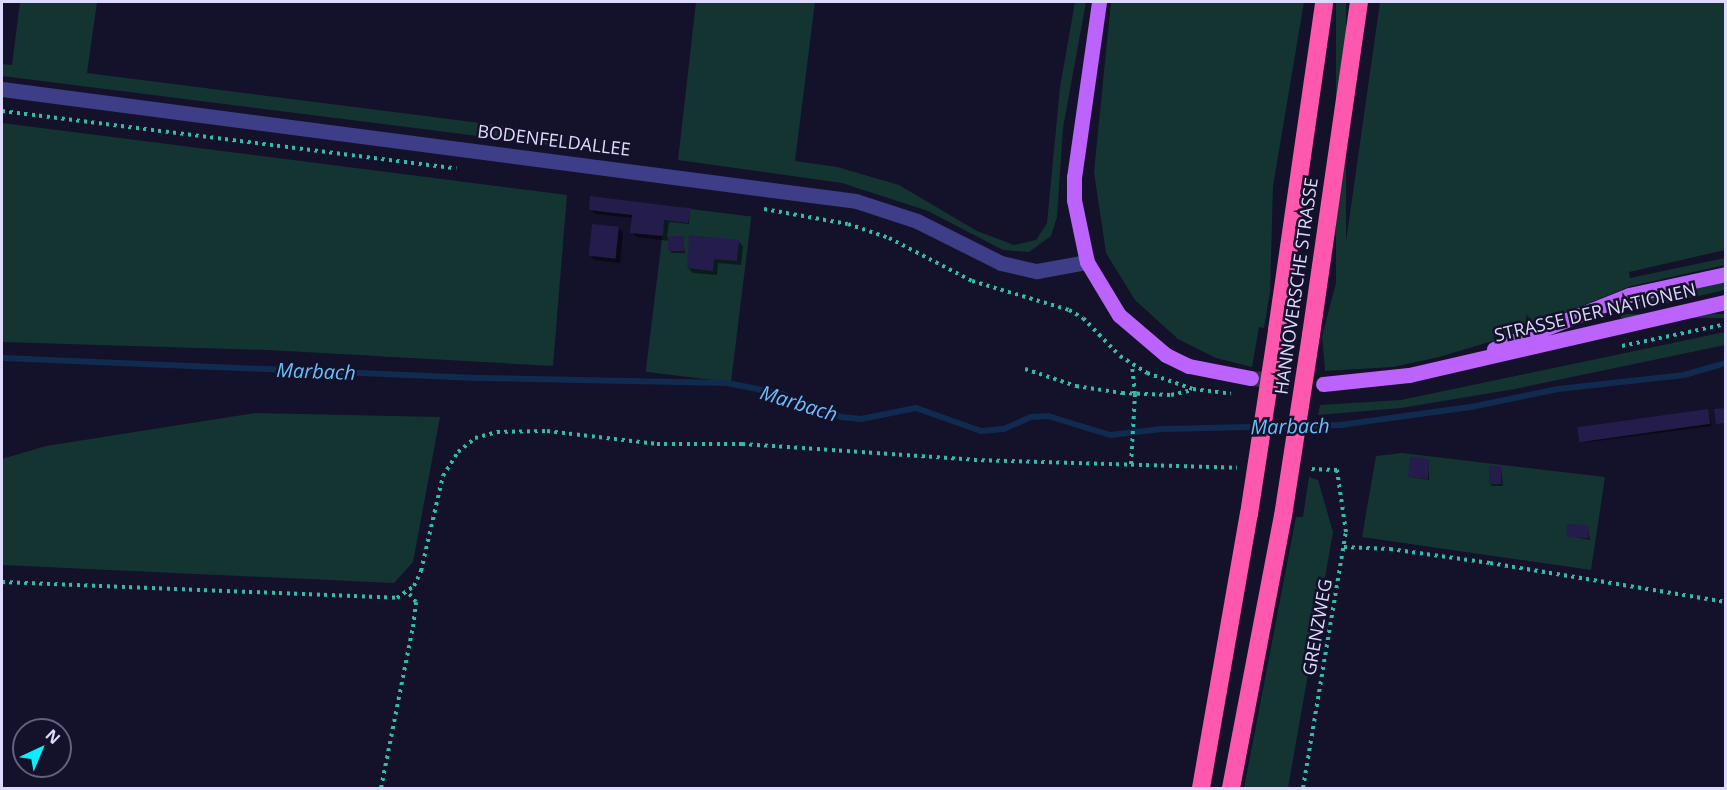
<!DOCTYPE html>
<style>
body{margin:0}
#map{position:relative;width:1727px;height:790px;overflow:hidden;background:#14112a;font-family:"Open Sans",sans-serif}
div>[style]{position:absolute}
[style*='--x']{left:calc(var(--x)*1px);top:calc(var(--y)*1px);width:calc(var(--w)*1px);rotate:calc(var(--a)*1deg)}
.green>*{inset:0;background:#143431;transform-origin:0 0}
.shadow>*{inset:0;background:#0007}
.stream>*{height:6px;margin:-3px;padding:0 3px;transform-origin:3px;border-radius:3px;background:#102b4f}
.building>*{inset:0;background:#241d4b;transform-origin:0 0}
.major-tunnel>*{height:15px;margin-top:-7.5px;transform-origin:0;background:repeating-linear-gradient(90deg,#322f4a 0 15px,transparent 0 23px)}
.path>*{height:4px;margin-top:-2px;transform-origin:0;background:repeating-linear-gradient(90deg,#32bbac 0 3px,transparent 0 7.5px)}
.minor>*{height:15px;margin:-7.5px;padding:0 7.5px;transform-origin:7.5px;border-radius:7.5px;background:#3d3d88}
.major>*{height:15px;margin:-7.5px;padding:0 7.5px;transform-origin:7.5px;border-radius:7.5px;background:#bc63fd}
.highway>*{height:18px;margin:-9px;padding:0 9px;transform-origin:9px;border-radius:9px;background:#fd57ae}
.highway-bridge>*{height:18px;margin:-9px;padding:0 9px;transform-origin:9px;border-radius:9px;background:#fd57ae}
span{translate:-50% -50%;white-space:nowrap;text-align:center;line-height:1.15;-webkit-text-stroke:5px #14112a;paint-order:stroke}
.street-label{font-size:18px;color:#dddafe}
.water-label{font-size:20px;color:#6ac0fd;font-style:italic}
.frame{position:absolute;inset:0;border:3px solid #dddafe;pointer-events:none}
.north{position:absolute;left:12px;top:718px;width:60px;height:60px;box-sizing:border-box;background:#14112a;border:2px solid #64617f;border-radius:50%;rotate:44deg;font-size:16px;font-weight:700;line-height:24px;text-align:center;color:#dddafe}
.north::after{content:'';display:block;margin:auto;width:21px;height:27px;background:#09effc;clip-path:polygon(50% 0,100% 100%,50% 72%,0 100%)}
</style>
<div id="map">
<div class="green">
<i style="clip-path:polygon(20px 2px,97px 2px,87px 73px,560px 133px,558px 146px,2px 76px,2px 64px,12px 65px)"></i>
<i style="clip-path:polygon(696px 2px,815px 2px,795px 161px,837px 167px,899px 185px,977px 231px,1014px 245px,1036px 240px,1047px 223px,1060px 87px,1075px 2px,1086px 2px,1063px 128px,1057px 217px,1051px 236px,1029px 252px,1003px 250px,928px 211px,842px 183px,678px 160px)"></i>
<i style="clip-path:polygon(1111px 2px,1304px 2px,1273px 186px,1270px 292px,1264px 328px,1259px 327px,1252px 367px,1216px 358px,1178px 339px,1135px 300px,1106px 253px,1094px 172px)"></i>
<i style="left:1336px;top:2px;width:10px;height:333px"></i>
<i style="clip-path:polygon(1380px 2px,1725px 2px,1725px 250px,1629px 272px,1630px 278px,1725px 258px,1725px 265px,1631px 286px,1496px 340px,1439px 357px,1393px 367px,1325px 371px,1322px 336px,1345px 249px)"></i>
<i style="clip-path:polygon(2px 123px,567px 195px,553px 366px,268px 350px,2px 342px)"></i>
<i style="left:666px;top:206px;width:86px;height:167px;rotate:7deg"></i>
<i style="clip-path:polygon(1725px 282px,1725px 290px,1641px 309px,1635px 304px,1639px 300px)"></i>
<i style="left:1725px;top:314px;width:4px;height:104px;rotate:90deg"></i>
<i style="clip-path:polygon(1725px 332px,1725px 345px,1515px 389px,1401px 408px,1318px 415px,1320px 405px,1401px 400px)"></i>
<i style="clip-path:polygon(255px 413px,440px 417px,413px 562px,394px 583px,2px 565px,2px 459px,46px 446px)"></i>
<i style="clip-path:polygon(1402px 453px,1605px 477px,1591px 570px,1362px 537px,1376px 456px)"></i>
<i style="clip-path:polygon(1309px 477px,1318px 480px,1333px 532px,1288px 788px,1244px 788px,1296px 517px,1303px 517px)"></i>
</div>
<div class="shadow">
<i style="clip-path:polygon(590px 209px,690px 210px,689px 224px,669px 222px,667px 237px,683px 238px,685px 253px,671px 253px,670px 241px,636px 237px,632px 232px,633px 218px,595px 214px)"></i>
<i style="clip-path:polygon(619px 228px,623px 233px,620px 263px,595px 260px,590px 256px)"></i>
<i style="clip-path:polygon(738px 241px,743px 246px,741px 265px,718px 263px,717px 275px,693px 273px,688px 268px)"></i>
<i style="clip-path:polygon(1707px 411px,1712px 426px,1582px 443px)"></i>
<i style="clip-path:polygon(1429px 460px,1429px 480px,1410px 477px)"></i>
<i style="clip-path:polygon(1501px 467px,1503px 486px,1492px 486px,1490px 484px)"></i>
<i style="clip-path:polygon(1588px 527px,1590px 540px,1568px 536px)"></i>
</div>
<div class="stream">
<i style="--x:2;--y:358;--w:482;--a:2.4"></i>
<i style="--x:484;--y:378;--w:243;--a:1.2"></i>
<i style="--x:727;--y:383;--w:56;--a:11.3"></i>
<i style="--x:782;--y:394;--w:63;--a:21.3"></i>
<i style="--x:841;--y:417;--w:20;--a:6"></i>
<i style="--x:861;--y:419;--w:56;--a:-11.3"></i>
<i style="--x:916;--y:408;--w:69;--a:19.5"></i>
<i style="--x:981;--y:431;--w:23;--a:-5"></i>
<i style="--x:1004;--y:429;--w:30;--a:-24"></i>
<i style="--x:1031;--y:417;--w:17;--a:-3"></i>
<i style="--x:1048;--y:416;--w:65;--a:17"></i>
<i style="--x:1110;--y:435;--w:52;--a:-6.6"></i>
<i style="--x:1162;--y:429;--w:178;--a:-1.3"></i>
<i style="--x:1340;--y:425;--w:132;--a:-7.8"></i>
<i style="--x:1471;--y:407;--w:89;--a:-11.7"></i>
<i style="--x:1558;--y:389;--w:127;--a:-6.3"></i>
<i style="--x:1684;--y:375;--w:44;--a:-15.9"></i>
</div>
<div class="building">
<i style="clip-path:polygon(590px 196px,678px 207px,691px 208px,688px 223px,664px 220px,663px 236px,630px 233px,632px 215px,589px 210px)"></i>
<i style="left:592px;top:224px;width:27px;height:32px;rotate:6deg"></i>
<i style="clip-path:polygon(689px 235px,739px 240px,737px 261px,714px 259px,713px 271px,687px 268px)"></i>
<i style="left:668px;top:236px;width:16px;height:15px"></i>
<i style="clip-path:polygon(1726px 408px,1726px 423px,1716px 424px,1714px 409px)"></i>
<i style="left:1708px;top:409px;width:15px;height:132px;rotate:82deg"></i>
<i style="left:1410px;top:457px;width:20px;height:20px;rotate:6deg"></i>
<i style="left:1489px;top:466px;width:12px;height:18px"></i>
<i style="left:1567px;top:524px;width:22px;height:13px;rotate:3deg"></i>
</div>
<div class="major-tunnel">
<i style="--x:1251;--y:378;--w:72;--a:4.8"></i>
</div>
<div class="path">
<i style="--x:2;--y:111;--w:458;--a:7.2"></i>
<i style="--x:764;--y:209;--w:85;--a:10.1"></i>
<i style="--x:848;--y:224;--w:43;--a:18.9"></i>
<i style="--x:889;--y:238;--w:93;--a:27.4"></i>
<i style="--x:972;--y:281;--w:101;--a:16.6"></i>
<i style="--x:1069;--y:310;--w:16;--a:30"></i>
<i style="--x:1083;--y:318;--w:53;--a:45.8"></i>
<i style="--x:1120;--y:356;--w:32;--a:32"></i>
<i style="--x:1147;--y:373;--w:49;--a:19.2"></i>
<i style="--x:1193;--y:389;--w:38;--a:7"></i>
<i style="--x:1622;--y:346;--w:106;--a:-11.9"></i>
<i style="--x:1025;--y:369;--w:54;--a:18.4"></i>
<i style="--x:1076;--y:386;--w:47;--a:8.7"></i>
<i style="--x:1122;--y:393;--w:49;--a:2.3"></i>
<i style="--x:1171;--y:395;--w:22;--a:-13"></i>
<i style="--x:1131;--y:464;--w:70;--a:-86.7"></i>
<i style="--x:1135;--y:394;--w:28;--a:-96"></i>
<i style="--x:1344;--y:547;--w:46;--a:2.5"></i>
<i style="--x:1390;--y:549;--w:101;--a:8"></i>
<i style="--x:1490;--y:563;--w:239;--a:9.4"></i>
<i style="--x:2;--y:582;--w:395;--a:2.3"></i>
<i style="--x:397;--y:598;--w:21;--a:-35"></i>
<i style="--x:414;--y:586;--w:17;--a:-65"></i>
<i style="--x:421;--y:571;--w:98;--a:-77"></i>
<i style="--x:443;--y:476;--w:28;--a:-58"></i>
<i style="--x:458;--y:452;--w:22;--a:-39"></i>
<i style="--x:475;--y:438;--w:23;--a:-15"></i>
<i style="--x:497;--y:432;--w:50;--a:-1.1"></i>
<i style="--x:547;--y:431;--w:111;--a:6.7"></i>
<i style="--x:657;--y:444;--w:85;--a:0"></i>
<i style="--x:742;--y:444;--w:233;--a:3.9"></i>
<i style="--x:974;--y:460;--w:263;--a:1.7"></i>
<i style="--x:381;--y:788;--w:164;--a:-78.8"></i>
<i style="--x:413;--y:627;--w:25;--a:-83"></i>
<i style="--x:416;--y:602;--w:13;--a:-129"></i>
<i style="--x:1303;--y:788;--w:260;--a:-80.5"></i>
<i style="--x:1346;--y:532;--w:63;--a:-98.3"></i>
<i style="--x:1337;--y:470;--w:27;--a:-178"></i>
</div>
<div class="minor">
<i style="--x:2;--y:89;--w:861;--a:7.47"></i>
<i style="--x:856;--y:201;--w:64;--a:18.2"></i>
<i style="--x:917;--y:221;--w:94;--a:26.6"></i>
<i style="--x:1001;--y:263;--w:37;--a:13"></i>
<i style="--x:1037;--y:271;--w:51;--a:-10.2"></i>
</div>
<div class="major">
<i style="--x:1099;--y:2;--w:177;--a:98.1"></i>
<i style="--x:1074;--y:177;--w:23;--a:90"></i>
<i style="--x:1074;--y:200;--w:63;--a:78.2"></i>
<i style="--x:1087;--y:262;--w:62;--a:58.9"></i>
<i style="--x:1119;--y:315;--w:62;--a:40.4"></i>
<i style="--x:1166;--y:355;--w:25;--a:26"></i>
<i style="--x:1189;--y:366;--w:63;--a:11"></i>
<i style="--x:1494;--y:349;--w:145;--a:-21.8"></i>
<i style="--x:1629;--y:295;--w:99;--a:-12.2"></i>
<i style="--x:1323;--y:384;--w:86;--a:-6"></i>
<i style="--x:1409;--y:375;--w:325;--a:-13"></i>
</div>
<div class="highway">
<i style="--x:1277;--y:330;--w:331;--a:-81.8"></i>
<i style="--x:1311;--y:335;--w:336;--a:-81.8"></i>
<i style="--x:1201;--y:788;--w:278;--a:-80.1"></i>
<i style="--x:1231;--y:788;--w:277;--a:-79.2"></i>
</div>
<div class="highway-bridge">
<i style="--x:1249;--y:514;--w:186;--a:-81.3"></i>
<i style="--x:1283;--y:516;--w:183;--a:-81.2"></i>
</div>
<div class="street-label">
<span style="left:554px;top:140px;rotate:7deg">BODENFELDALLEE</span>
<span style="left:1296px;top:286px;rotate:-82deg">HANNOVERSCHE STRASSE</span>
<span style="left:1595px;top:312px;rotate:-13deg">STRASSE DER NATIONEN</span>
<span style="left:1317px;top:627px;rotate:-80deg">GRENZWEG</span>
</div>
<div class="water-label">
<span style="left:316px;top:371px;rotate:2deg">Marbach</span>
<span style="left:799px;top:403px;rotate:17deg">Marbach</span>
<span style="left:1290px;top:426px;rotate:-1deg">Marbach</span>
</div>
<div class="frame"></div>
<div class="north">N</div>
</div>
